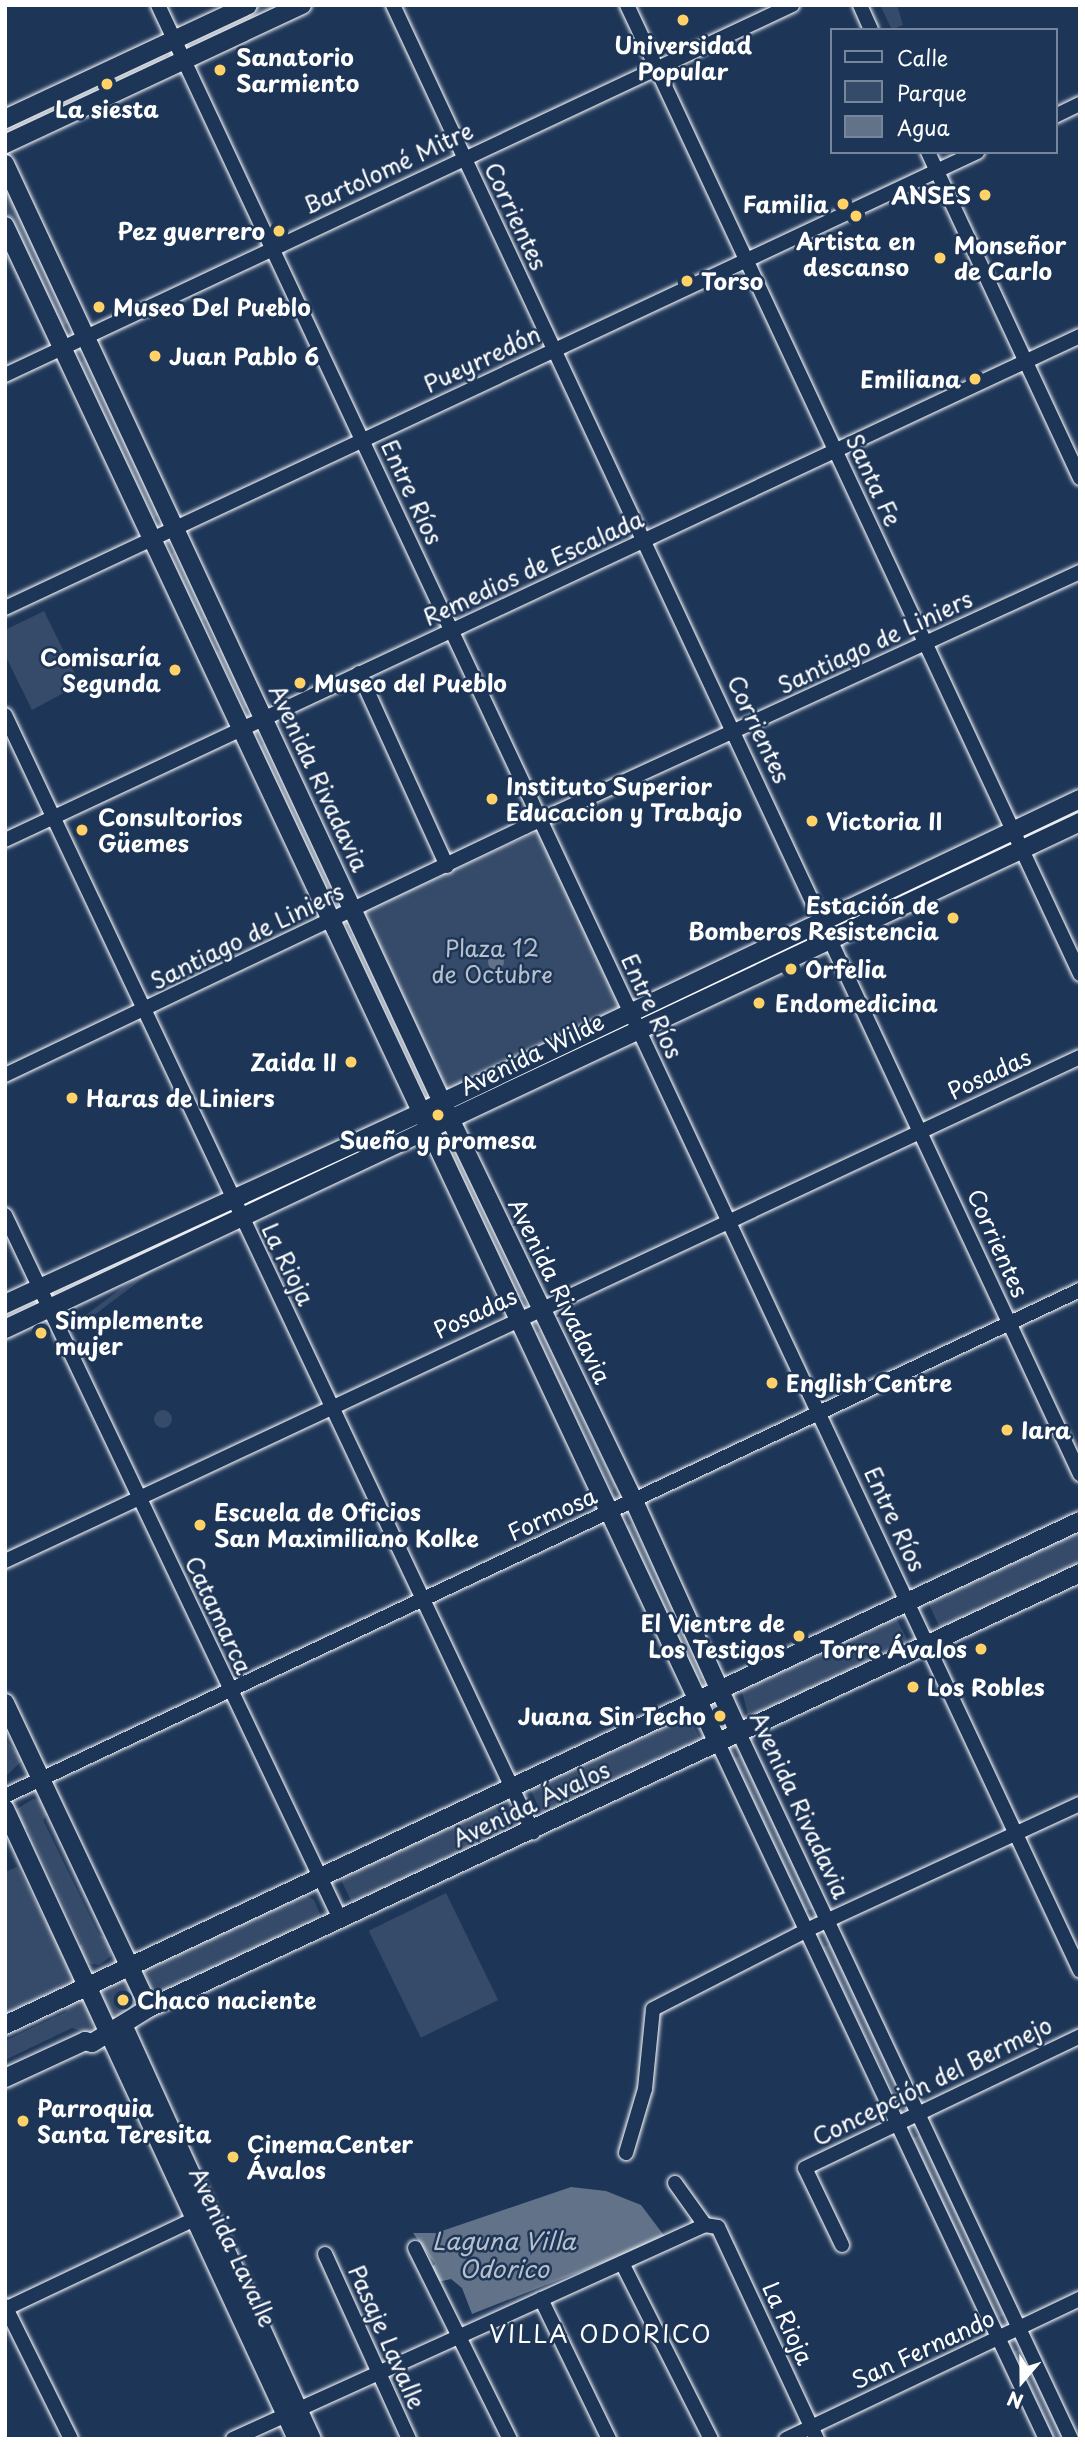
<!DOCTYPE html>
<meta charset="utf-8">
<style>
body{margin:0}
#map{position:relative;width:1085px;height:2444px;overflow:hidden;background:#1d3557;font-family:"Playpen Sans",sans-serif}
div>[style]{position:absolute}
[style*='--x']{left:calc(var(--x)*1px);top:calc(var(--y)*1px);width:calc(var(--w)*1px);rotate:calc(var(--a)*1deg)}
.green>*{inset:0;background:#364b69;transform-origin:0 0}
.round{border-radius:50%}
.water>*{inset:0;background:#617289}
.roads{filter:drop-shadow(0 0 2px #fff) drop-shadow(0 0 2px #fff)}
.minor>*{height:14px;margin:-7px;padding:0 7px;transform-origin:7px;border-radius:7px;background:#1d3557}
.major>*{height:18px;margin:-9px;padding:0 9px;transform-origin:9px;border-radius:9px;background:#1d3557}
.dots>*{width:19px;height:19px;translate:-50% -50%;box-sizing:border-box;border:4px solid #1d3557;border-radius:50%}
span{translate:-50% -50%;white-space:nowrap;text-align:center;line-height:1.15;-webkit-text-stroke:5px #1d3557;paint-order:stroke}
.poi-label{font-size:23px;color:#fff;font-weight:700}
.left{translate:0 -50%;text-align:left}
.right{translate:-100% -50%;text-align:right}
.street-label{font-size:23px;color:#fff}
.park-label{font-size:23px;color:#b9c0ca}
.water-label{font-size:24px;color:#b8c0ca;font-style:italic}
.neighbourhood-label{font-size:24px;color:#fff;letter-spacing:2px}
.frame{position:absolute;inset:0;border:7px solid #fff;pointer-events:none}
.legend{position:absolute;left:830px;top:28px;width:228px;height:126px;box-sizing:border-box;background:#1d3557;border:2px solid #77869a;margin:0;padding:9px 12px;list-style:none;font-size:21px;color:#fff}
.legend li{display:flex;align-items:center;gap:14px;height:35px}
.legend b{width:35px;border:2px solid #77869a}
.north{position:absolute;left:987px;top:2346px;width:70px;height:70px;-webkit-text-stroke:5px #1d3557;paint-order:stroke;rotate:200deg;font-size:19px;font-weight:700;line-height:28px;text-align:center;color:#fff}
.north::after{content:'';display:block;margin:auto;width:24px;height:32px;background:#fff;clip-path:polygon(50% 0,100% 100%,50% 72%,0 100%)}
</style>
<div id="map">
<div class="green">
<i style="clip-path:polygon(260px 5px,290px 5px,197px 45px,197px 35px)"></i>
<i style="clip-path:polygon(880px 5px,897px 5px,903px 25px,892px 30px)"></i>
<i style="clip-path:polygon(163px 52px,168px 63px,7px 135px,5px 132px,5px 125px)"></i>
<i style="clip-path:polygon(5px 183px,70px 320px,63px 327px,5px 208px)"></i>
<i style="clip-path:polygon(87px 357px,160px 513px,154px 519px,79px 364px)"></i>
<i style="clip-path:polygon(176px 550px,209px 618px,200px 622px,170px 555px)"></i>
<i style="clip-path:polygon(44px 611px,80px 684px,32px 710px,5px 655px,5px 630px)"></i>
<i style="clip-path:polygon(223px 649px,248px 704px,245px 709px,216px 652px)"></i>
<i style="clip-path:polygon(266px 742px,339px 895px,337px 898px,330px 898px,260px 747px)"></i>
<i style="clip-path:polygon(534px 833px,544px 835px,619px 1006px,616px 1014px,450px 1091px,442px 1087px,363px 919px,365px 911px)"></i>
<i style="clip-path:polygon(925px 877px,932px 892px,847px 928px,842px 922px)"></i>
<i style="clip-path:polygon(354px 932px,427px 1091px,424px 1092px,349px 936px)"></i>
<i style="clip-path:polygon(811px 935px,813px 939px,654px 1017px,652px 1011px)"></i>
<i style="clip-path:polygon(414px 1122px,421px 1130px,256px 1203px,254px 1199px)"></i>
<i style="clip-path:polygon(451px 1138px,528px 1294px,526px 1298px,517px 1297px,445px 1143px)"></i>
<i style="left:220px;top:1214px;width:5px;height:170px;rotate:53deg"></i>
<i style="clip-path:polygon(541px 1330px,616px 1487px,612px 1491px,535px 1334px)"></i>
<i class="round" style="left:154px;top:1410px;width:18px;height:18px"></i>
<i style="clip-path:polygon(632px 1523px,706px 1674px,703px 1679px,695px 1678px,625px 1527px)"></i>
<i style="clip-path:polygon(1080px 1529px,1080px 1567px,940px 1628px,928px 1602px,932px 1595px)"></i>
<i style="clip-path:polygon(886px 1617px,896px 1618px,907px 1639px,905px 1648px,756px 1719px,748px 1715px,741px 1687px)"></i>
<i style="clip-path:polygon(679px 1715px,689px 1718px,700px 1738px,697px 1746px,551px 1816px,541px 1812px,531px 1791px,536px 1783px)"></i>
<i style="clip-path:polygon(5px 1740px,24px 1759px,7px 1775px,5px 1774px)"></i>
<i style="clip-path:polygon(744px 1754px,815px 1908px,806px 1911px,732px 1759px)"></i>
<i style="clip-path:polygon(33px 1799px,45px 1800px,51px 1810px,43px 1820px,99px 1935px,110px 1939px,111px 1956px,99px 1965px,82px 1962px,76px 1948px,82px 1944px,28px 1829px,17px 1826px,17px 1809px)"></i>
<i style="clip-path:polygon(493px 1804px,510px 1829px,505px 1838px,361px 1903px,351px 1901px,342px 1882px,345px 1872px)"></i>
<i style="clip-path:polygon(17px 1867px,78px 1982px,5px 2022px,5px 1872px)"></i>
<i style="clip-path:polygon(302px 1893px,314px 1900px,320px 1914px,318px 1925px,158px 1997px,142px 1978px,148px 1965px)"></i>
<i style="left:446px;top:1893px;width:119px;height:86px;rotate:64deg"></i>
<i style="clip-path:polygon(830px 1944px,904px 2098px,899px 2103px,822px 1948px)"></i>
<i class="round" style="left:102px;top:1980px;width:36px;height:36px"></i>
<i style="clip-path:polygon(79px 1995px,88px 1999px,96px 2017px,89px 2033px,72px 2028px,5px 2060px,5px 2041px,66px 2012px,68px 2001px)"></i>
<i style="left:920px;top:2135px;width:199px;height:8px;rotate:65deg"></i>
<i style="left:1022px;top:2348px;width:100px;height:9px;rotate:65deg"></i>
</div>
<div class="water">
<i class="round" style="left:488px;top:954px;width:16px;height:16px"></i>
<i style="clip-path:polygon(571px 2187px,606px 2191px,641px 2205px,666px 2238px,472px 2314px,462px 2288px,451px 2279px,434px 2283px,429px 2271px,435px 2264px,413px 2233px,436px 2233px)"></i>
</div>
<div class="roads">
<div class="minor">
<i style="--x:158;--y:5;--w:2171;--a:64.87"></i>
<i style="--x:393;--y:5;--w:1622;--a:64.94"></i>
<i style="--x:627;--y:5;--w:1070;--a:64.94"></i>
<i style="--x:860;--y:5;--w:27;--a:66"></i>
<i style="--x:1055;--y:116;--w:28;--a:-26"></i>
<i style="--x:928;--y:152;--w:360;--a:65"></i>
<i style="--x:5;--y:375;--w:870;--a:-25.18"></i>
<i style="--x:5;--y:608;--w:1074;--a:-25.13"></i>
<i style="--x:359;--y:673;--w:212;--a:65.5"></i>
<i style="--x:5;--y:715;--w:1236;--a:64.7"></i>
<i style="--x:5;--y:840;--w:1187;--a:-25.12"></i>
<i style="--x:5;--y:1075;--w:576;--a:-25.5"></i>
<i style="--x:525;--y:827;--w:611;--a:-24.68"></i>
<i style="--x:5;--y:1215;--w:780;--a:64.55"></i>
<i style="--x:5;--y:1561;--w:1187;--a:-25.12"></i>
<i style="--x:739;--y:1733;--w:780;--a:64.81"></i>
<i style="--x:718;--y:1743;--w:769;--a:64.77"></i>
<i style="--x:5;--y:1796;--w:1188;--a:-25.21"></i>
<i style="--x:626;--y:2153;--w:67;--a:-73.5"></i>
<i style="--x:645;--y:2089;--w:80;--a:-84.3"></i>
<i style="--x:653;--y:2009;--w:175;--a:-27.1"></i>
<i style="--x:809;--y:1929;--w:298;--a:-24.8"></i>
<i style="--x:675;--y:2183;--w:52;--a:54.5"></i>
<i style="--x:842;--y:2245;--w:85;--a:-115.7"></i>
<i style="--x:805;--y:2168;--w:305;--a:-25.6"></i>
<i style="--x:415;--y:2248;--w:213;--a:63.6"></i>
<i style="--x:325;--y:2254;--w:203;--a:65.6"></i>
<i style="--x:622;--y:2263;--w:197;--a:63.2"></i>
<i style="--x:541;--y:2299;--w:156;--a:64.1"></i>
<i style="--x:5;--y:2306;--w:148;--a:63.6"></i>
<i style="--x:5;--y:2309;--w:219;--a:-25.4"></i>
<i style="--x:233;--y:2439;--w:518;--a:-24.39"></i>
<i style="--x:705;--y:2225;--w:13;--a:9"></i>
<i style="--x:718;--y:2227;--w:234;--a:65"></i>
<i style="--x:786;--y:2439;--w:326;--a:-25.5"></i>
</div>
<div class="major">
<i style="--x:5;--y:119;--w:268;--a:-25.1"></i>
<i style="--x:5;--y:144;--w:328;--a:-25.1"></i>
<i style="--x:5;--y:164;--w:1035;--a:65.02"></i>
<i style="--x:442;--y:1102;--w:443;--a:64.3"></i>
<i style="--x:634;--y:1501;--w:255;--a:65.6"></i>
<i style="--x:5;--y:226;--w:1676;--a:64.83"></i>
<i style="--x:5;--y:1304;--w:461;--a:-24.7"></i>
<i style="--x:424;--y:1111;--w:726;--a:-25.44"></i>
<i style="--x:5;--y:1329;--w:1189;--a:-25.25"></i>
<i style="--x:5;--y:1703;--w:337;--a:64.7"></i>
<i style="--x:5;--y:1809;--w:694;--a:65.13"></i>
<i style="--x:5;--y:2025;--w:1187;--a:-25.12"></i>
<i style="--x:124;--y:2027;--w:453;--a:65.5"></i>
<i style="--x:5;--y:2078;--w:88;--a:-24.8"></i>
<i style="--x:85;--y:2041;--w:7;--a:16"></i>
<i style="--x:92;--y:2043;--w:67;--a:-31.6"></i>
<i style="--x:149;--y:2008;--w:1028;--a:-25.04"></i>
</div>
</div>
<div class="dots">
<i style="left:683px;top:20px;background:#ffd166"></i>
<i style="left:220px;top:70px;background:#ffd166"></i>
<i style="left:107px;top:84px;background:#ffd166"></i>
<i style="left:985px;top:195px;background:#ffd166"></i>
<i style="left:843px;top:204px;background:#ffd166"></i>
<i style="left:856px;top:216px;background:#ffd166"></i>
<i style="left:279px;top:231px;background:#ffd166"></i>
<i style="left:940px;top:258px;background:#ffd166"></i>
<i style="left:687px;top:281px;background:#ffd166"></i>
<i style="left:99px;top:307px;background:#ffd166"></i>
<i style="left:155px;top:356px;background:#ffd166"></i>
<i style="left:975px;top:379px;background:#ffd166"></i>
<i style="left:175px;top:670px;background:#ffd166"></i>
<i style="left:300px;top:683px;background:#ffd166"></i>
<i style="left:492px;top:799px;background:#ffd166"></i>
<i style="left:812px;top:821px;background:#ffd166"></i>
<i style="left:82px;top:830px;background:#ffd166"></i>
<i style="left:953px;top:918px;background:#ffd166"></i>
<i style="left:791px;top:969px;background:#ffd166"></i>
<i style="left:759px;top:1003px;background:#ffd166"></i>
<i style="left:351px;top:1062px;background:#ffd166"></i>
<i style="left:72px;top:1098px;background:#ffd166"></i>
<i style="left:438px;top:1115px;background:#ffd166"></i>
<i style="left:41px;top:1333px;background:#ffd166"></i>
<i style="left:772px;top:1383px;background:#ffd166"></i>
<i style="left:1007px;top:1430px;background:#ffd166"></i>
<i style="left:200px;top:1525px;background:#ffd166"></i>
<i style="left:799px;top:1636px;background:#ffd166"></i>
<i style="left:981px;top:1649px;background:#ffd166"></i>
<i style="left:913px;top:1687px;background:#ffd166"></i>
<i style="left:720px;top:1716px;background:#ffd166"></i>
<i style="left:123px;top:2000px;background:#ffd166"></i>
<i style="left:23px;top:2121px;background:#ffd166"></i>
<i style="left:233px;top:2157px;background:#ffd166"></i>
</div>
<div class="poi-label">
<span style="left:683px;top:58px">Universidad<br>Popular</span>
<span class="left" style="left:236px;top:70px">Sanatorio<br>Sarmiento</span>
<span style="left:107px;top:109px">La siesta</span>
<span class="right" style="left:971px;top:195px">ANSES</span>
<span class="right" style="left:829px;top:204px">Familia</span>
<span class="right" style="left:265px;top:231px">Pez guerrero</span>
<span style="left:856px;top:254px">Artista en<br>descanso</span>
<span class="left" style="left:954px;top:258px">Monseñor<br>de Carlo</span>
<span class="left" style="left:701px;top:281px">Torso</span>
<span class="left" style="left:113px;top:307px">Museo Del Pueblo</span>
<span class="left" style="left:169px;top:356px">Juan Pablo 6</span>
<span class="right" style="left:961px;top:379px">Emiliana</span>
<span class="right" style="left:161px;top:670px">Comisaría<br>Segunda</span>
<span class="left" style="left:314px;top:683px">Museo del Pueblo</span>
<span class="left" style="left:506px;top:799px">Instituto Superior<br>Educacion y Trabajo</span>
<span class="left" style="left:98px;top:830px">Consultorios<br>Güemes</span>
<span class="left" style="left:826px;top:821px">Victoria II</span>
<span class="right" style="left:939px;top:918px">Estación de<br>Bomberos Resistencia</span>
<span class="left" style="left:805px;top:969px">Orfelia</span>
<span class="left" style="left:775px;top:1003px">Endomedicina</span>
<span class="right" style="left:337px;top:1062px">Zaida II</span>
<span class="left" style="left:86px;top:1098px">Haras de Liniers</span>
<span style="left:438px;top:1140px">Sueño y promesa</span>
<span class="left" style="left:55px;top:1333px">Simplemente<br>mujer</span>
<span class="left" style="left:786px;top:1383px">English Centre</span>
<span class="left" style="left:1021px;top:1430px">Iara</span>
<span class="left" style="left:214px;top:1525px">Escuela de Oficios<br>San Maximiliano Kolke</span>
<span class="right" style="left:785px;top:1636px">El Vientre de<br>Los Testigos</span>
<span class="right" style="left:967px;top:1649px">Torre Ávalos</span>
<span class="left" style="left:927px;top:1687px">Los Robles</span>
<span class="right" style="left:706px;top:1716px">Juana Sin Techo</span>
<span class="left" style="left:137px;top:2000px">Chaco naciente</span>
<span class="left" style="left:37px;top:2121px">Parroquia<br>Santa Teresita</span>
<span class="left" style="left:247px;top:2157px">CinemaCenter<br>Ávalos</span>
</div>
<div class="street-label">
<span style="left:388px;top:168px;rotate:-25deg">Bartolomé Mitre</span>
<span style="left:516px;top:216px;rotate:65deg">Corrientes</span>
<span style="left:482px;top:359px;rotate:-25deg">Pueyrredón</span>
<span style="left:874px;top:480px;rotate:65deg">Santa Fe</span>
<span style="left:412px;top:492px;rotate:65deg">Entre Ríos</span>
<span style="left:533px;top:568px;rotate:-25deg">Remedios de Escalada</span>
<span style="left:875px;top:642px;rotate:-25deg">Santiago de Liniers</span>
<span style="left:759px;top:729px;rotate:65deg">Corrientes</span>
<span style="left:319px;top:778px;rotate:65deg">Avenida Rivadavia</span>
<span style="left:247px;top:936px;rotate:-26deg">Santiago de Liniers</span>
<span style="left:652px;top:1006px;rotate:65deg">Entre Ríos</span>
<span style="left:532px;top:1054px;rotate:-26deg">Avenida Wilde</span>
<span style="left:989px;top:1074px;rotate:-25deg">Posadas</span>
<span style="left:998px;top:1243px;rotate:66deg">Corrientes</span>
<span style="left:288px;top:1264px;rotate:64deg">La Rioja</span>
<span style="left:560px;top:1291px;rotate:64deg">Avenida Rivadavia</span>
<span style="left:475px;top:1313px;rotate:-25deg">Posadas</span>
<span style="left:552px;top:1514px;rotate:-25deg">Formosa</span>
<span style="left:895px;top:1519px;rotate:65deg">Entre Ríos</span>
<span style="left:219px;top:1615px;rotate:65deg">Catamarca</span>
<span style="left:531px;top:1804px;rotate:-25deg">Avenida Ávalos</span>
<span style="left:800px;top:1805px;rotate:65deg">Avenida Rivadavia</span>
<span style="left:932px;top:2081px;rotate:-26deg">Concepción del Bermejo</span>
<span style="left:233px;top:2247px;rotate:65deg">Avenida Lavalle</span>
<span style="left:788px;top:2323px;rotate:65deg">La Rioja</span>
<span style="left:387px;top:2337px;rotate:66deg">Pasaje Lavalle</span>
<span style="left:923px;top:2349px;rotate:-25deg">San Fernando</span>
</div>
<div class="park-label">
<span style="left:492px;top:961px">Plaza 12<br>de Octubre</span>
</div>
<div class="water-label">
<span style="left:504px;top:2255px">Laguna Villa<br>Odorico</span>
</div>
<div class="neighbourhood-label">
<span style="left:601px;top:2334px">VILLA ODORICO</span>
</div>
<div class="frame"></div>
<ul class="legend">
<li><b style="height:9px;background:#1d3557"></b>Calle</li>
<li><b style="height:19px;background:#364b69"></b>Parque</li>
<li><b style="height:19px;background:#617289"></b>Agua</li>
</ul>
<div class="north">N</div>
</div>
